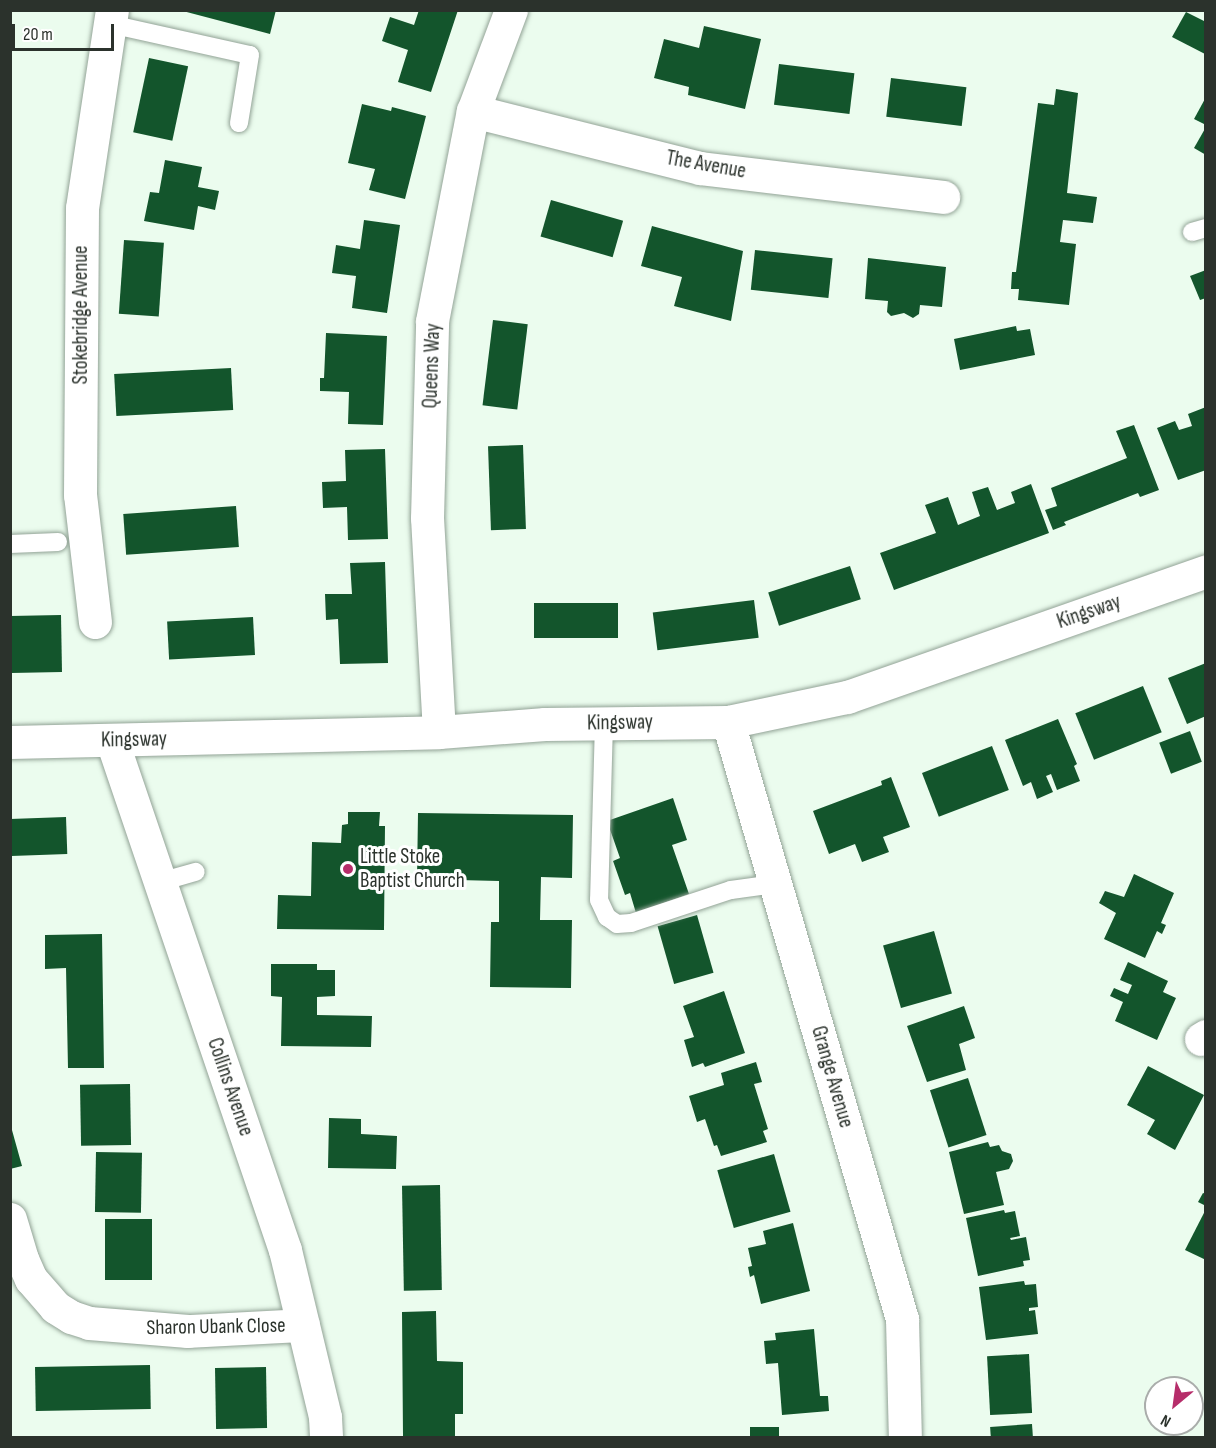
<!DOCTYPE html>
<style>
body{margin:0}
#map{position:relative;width:1216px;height:1448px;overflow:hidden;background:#ebfcee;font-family:"Sofia Sans Condensed",sans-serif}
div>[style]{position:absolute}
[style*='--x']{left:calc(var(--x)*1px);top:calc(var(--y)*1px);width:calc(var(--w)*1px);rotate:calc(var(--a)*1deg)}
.building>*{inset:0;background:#13552c;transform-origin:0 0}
.roads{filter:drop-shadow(0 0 2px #92a396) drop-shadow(0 0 2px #92a396)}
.service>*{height:18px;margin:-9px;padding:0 9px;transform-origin:9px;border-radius:9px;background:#fff}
.minor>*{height:33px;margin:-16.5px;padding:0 16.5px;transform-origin:16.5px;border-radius:16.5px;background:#fff}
.dots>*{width:16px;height:16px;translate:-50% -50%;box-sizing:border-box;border:3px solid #fff;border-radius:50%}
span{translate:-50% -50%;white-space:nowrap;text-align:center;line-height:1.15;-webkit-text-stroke:6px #fff;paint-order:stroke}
.street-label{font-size:21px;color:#2b322c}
.poi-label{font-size:21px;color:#2b322c}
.left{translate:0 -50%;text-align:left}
.frame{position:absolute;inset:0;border:12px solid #2b322c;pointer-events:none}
.north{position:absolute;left:1144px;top:1376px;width:60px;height:60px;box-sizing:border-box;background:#fff;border:2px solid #aaadab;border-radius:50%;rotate:209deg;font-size:16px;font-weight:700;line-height:24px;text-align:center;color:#2b322c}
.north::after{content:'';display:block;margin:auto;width:21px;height:27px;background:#b62d6a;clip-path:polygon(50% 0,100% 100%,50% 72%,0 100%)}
.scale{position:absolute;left:12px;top:24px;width:102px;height:27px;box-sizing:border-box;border:3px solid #2b322c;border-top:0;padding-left:8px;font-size:18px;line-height:21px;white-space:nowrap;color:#2b322c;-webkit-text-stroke:4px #fff;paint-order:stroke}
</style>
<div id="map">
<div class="building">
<i style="clip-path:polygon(179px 10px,276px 10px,270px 34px)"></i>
<i style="clip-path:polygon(419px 10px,458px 10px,431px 92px,398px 82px,408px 50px,382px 41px,390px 17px,414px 25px)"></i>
<i style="clip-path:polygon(1186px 12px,1206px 22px,1205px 54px,1172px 37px)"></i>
<i style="clip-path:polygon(704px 26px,761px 39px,745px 109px,688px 95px,689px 87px,654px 78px,664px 39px,699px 48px)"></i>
<i style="left:149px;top:58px;width:40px;height:76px;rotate:12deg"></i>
<i style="left:779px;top:64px;width:76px;height:41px;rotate:7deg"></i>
<i style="left:891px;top:78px;width:76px;height:39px;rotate:7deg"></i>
<i style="clip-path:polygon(1056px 89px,1078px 93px,1067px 193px,1097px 197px,1093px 223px,1063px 220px,1060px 242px,1076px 244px,1069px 305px,1018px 300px,1019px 289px,1011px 289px,1012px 272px,1016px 272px,1038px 103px,1054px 105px)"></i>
<i style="clip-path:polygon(1206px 97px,1206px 125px,1194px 119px)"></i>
<i style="clip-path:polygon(362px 104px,391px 111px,392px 107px,426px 116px,405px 199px,369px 190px,375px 169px,348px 163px)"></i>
<i style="clip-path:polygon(1206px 127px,1206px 155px,1194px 148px)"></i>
<i style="clip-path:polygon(165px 160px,202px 167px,198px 187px,219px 191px,215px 210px,198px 206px,194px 230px,144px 221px,150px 192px,159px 193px)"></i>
<i style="left:551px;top:200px;width:75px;height:38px;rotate:16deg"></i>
<i style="clip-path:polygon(364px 220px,400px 225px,387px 313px,352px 308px,356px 276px,332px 273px,336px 245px,360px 249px)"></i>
<i style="clip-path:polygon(652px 226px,743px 251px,731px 321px,674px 306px,682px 277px,641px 266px)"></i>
<i style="left:124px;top:240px;width:40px;height:74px;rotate:4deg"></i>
<i style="left:755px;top:250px;width:78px;height:40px;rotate:6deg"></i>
<i style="clip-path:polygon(868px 258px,946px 267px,942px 307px,920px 305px,919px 314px,913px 318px,904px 313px,891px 316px,887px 312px,888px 301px,865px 299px)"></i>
<i style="clip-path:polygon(1206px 270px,1206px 298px,1200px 300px,1190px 276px)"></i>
<i style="left:493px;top:320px;width:35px;height:86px;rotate:7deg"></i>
<i style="clip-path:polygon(1016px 326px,1017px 331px,1030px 329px,1035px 355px,960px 370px,954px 339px)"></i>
<i style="clip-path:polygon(326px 333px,387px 336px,383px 425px,348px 424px,349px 392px,320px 391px,320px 378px,324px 378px)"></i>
<i style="left:231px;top:368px;width:42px;height:117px;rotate:87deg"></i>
<i style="clip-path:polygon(1206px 407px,1206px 470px,1178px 480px,1157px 428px,1175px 421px,1179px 430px,1192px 426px,1188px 414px)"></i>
<i style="clip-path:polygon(1134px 425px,1159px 490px,1140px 497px,1138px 493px,1064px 522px,1066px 525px,1053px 530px,1045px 510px,1057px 506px,1051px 488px,1127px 458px,1116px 431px)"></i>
<i style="left:523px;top:445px;width:84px;height:35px;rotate:88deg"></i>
<i style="clip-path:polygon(385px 449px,388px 539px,348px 540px,347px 507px,323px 508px,322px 482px,346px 481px,345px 450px)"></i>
<i style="clip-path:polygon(1031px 484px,1049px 533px,894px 590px,880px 553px,936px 533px,925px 505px,948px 497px,958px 525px,980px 516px,972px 492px,988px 487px,997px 510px,1015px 503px,1011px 492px)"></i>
<i style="left:236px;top:506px;width:41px;height:113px;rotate:86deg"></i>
<i style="clip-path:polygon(385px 562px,388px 663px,340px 664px,338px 619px,326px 620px,325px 594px,352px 594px,350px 563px)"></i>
<i style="left:850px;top:566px;width:35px;height:86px;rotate:72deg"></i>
<i style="left:754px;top:600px;width:38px;height:102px;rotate:83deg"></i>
<i style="left:534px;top:603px;width:84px;height:35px"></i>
<i style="left:61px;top:615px;width:57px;height:51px;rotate:89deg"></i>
<i style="left:253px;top:617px;width:38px;height:86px;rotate:87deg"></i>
<i style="clip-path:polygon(1206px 663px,1206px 716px,1187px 724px,1168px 678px)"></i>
<i style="left:1143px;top:686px;width:50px;height:73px;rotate:68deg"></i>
<i style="clip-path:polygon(1058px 719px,1077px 764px,1074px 766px,1080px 781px,1057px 790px,1051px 774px,1046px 776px,1053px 792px,1037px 799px,1031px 782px,1023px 786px,1005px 740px)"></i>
<i style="left:1190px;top:731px;width:33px;height:33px;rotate:69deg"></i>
<i style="left:992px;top:746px;width:47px;height:75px;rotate:69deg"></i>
<i style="clip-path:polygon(891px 777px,910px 827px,883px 837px,889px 852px,862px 862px,855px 844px,829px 854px,813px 811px,882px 785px,881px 781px)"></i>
<i style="clip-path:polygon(673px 798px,687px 840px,672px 845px,689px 894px,636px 913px,630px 893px,625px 895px,613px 861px,620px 858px,607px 821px)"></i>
<i style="clip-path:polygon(348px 812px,380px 812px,379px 826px,385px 826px,384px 930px,277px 929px,278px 895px,311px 896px,312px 842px,341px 843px,342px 825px,348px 824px)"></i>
<i style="clip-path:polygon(418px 813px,573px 815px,572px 878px,541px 877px,540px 920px,572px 920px,571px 988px,490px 987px,491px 922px,499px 922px,499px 881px,417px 879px)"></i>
<i style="left:66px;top:817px;width:37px;height:56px;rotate:88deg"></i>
<i style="clip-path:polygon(1134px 874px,1174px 893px,1161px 923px,1166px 925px,1162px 934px,1157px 931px,1145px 958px,1104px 939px,1116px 913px,1099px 903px,1105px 891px,1124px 897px)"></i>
<i style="left:697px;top:915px;width:60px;height:41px;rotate:74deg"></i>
<i style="left:934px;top:931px;width:65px;height:53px;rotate:74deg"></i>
<i style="clip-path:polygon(102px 934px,104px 1068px,68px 1068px,66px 968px,45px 969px,45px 935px)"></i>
<i style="clip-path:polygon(1128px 962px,1168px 981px,1163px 992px,1176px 998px,1157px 1040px,1115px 1021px,1123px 1002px,1110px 996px,1114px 988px,1128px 994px,1132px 985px,1120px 980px)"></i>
<i style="clip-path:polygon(271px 964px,317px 964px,317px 970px,335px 970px,335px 996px,317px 997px,317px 1015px,372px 1016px,371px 1047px,281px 1046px,282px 997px,271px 996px)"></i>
<i style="clip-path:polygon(724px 991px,745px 1053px,705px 1067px,703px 1063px,692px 1067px,684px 1040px,694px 1037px,683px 1006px)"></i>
<i style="clip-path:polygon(964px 1006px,975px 1038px,959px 1044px,966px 1070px,927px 1082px,907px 1026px)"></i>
<i style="clip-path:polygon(756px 1062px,762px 1082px,754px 1084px,768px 1129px,763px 1131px,767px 1142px,721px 1156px,717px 1145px,714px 1146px,705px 1119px,697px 1122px,689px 1096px,724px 1085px,721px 1073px)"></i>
<i style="clip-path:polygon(1148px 1066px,1204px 1095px,1175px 1150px,1147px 1134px,1155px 1120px,1127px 1105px)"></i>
<i style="left:968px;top:1078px;width:60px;height:40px;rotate:72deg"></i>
<i style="left:130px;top:1084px;width:61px;height:50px;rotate:89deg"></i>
<i style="clip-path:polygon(329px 1118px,361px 1119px,361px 1134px,397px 1136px,396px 1169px,328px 1168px)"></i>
<i style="clip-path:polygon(10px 1123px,22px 1166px,10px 1169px)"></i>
<i style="clip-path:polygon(988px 1142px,990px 1147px,999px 1145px,1002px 1151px,1011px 1154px,1013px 1161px,1009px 1169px,996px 1172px,1004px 1205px,964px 1214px,949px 1152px)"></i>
<i style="left:96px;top:1152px;width:46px;height:60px;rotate:1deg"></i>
<i style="left:774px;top:1154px;width:60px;height:59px;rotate:74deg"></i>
<i style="left:440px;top:1185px;width:105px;height:38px;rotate:89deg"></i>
<i style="clip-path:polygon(1203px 1193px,1206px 1194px,1206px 1206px,1198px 1202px)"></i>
<i style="clip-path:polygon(1206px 1209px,1206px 1260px,1185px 1250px)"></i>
<i style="clip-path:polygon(1004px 1210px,1005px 1213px,1015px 1211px,1020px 1236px,1010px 1238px,1011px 1240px,1026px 1237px,1030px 1260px,1023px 1261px,1024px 1266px,978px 1276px,966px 1218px)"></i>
<i style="left:105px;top:1219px;width:47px;height:61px"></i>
<i style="clip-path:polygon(793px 1223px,810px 1291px,761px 1304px,754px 1275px,750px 1277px,748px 1267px,752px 1266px,748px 1248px,766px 1244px,763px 1231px)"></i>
<i style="clip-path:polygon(1024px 1281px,1025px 1285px,1036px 1284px,1038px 1307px,1029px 1308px,1029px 1311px,1035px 1310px,1038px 1334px,986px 1340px,979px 1287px)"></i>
<i style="clip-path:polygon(436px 1311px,437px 1361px,463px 1362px,463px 1414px,455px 1414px,455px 1437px,403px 1437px,402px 1312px)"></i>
<i style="clip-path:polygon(814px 1329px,820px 1396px,828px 1396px,829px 1411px,782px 1415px,778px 1363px,766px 1364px,764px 1341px,776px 1340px,775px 1333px)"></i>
<i style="left:1029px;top:1354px;width:59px;height:42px;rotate:87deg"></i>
<i style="left:150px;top:1365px;width:44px;height:115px;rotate:89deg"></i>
<i style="left:266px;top:1367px;width:61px;height:51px;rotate:89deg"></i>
<i style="left:1032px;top:1424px;width:13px;height:42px;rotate:86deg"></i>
<i style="left:779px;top:1427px;width:10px;height:29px;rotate:90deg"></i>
</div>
<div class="roads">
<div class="service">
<i style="--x:110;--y:24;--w:143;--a:12.5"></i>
<i style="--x:250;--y:55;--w:69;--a:99.2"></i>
<i style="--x:1192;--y:232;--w:15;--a:-16"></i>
<i style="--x:10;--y:544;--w:48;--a:-2.4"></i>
<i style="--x:604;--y:723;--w:177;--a:91.6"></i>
<i style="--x:599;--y:900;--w:19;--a:65"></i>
<i style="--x:607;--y:917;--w:12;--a:35"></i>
<i style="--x:617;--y:924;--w:14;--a:-4"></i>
<i style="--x:631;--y:923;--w:105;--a:-18.3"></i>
<i style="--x:731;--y:890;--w:44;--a:-7.8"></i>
<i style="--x:160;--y:882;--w:37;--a:-16"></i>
</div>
<div class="minor">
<i style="--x:473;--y:111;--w:234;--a:14.1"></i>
<i style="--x:700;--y:168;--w:245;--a:6.8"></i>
<i style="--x:95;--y:622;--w:128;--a:-96.7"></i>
<i style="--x:80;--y:495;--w:287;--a:-89.6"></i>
<i style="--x:82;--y:208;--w:200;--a:-81.4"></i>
<i style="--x:728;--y:722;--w:622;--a:73.75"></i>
<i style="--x:902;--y:1319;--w:119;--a:88.6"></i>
<i style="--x:439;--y:732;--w:214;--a:-93.2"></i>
<i style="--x:427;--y:518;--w:197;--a:-88.5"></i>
<i style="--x:432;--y:321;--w:214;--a:-79"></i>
<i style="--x:473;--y:111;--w:108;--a:-69.4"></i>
<i style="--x:112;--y:741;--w:538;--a:71.23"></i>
<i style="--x:285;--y:1250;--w:172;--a:76.5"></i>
<i style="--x:325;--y:1417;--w:21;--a:87"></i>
<i style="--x:10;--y:742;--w:429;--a:-1.3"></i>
<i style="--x:439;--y:732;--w:106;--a:-4.3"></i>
<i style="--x:545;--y:724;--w:183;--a:-0.6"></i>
<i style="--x:728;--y:722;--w:122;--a:-11.9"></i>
<i style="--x:847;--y:697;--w:380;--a:-19.3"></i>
<i style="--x:1201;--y:1039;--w:6;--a:-31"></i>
<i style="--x:10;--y:1219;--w:42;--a:73.3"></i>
<i style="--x:22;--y:1259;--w:22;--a:66"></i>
<i style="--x:31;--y:1279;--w:37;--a:49"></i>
<i style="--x:55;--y:1307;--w:19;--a:32"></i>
<i style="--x:71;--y:1317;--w:19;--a:18"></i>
<i style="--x:89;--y:1323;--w:99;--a:4.6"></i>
<i style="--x:188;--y:1331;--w:115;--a:-3"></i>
</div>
</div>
<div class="dots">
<i style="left:348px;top:869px;background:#b62d6a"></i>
</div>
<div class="street-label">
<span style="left:706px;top:165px;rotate:10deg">The Avenue</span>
<span style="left:81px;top:315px;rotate:-90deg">Stokebridge Avenue</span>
<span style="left:432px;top:366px;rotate:-88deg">Queens Way</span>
<span style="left:1089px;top:612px;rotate:-19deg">Kingsway</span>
<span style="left:620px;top:723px;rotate:-1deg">Kingsway</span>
<span style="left:134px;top:740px;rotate:-1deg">Kingsway</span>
<span style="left:832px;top:1077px;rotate:74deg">Grange Avenue</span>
<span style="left:230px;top:1087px;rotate:71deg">Collins Avenue</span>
<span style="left:216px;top:1327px;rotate:-1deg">Sharon Ubank Close</span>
</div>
<div class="poi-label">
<span class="left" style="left:360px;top:869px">Little Stoke<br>Baptist Church</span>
</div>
<div class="frame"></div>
<div class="north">N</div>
<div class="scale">20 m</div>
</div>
